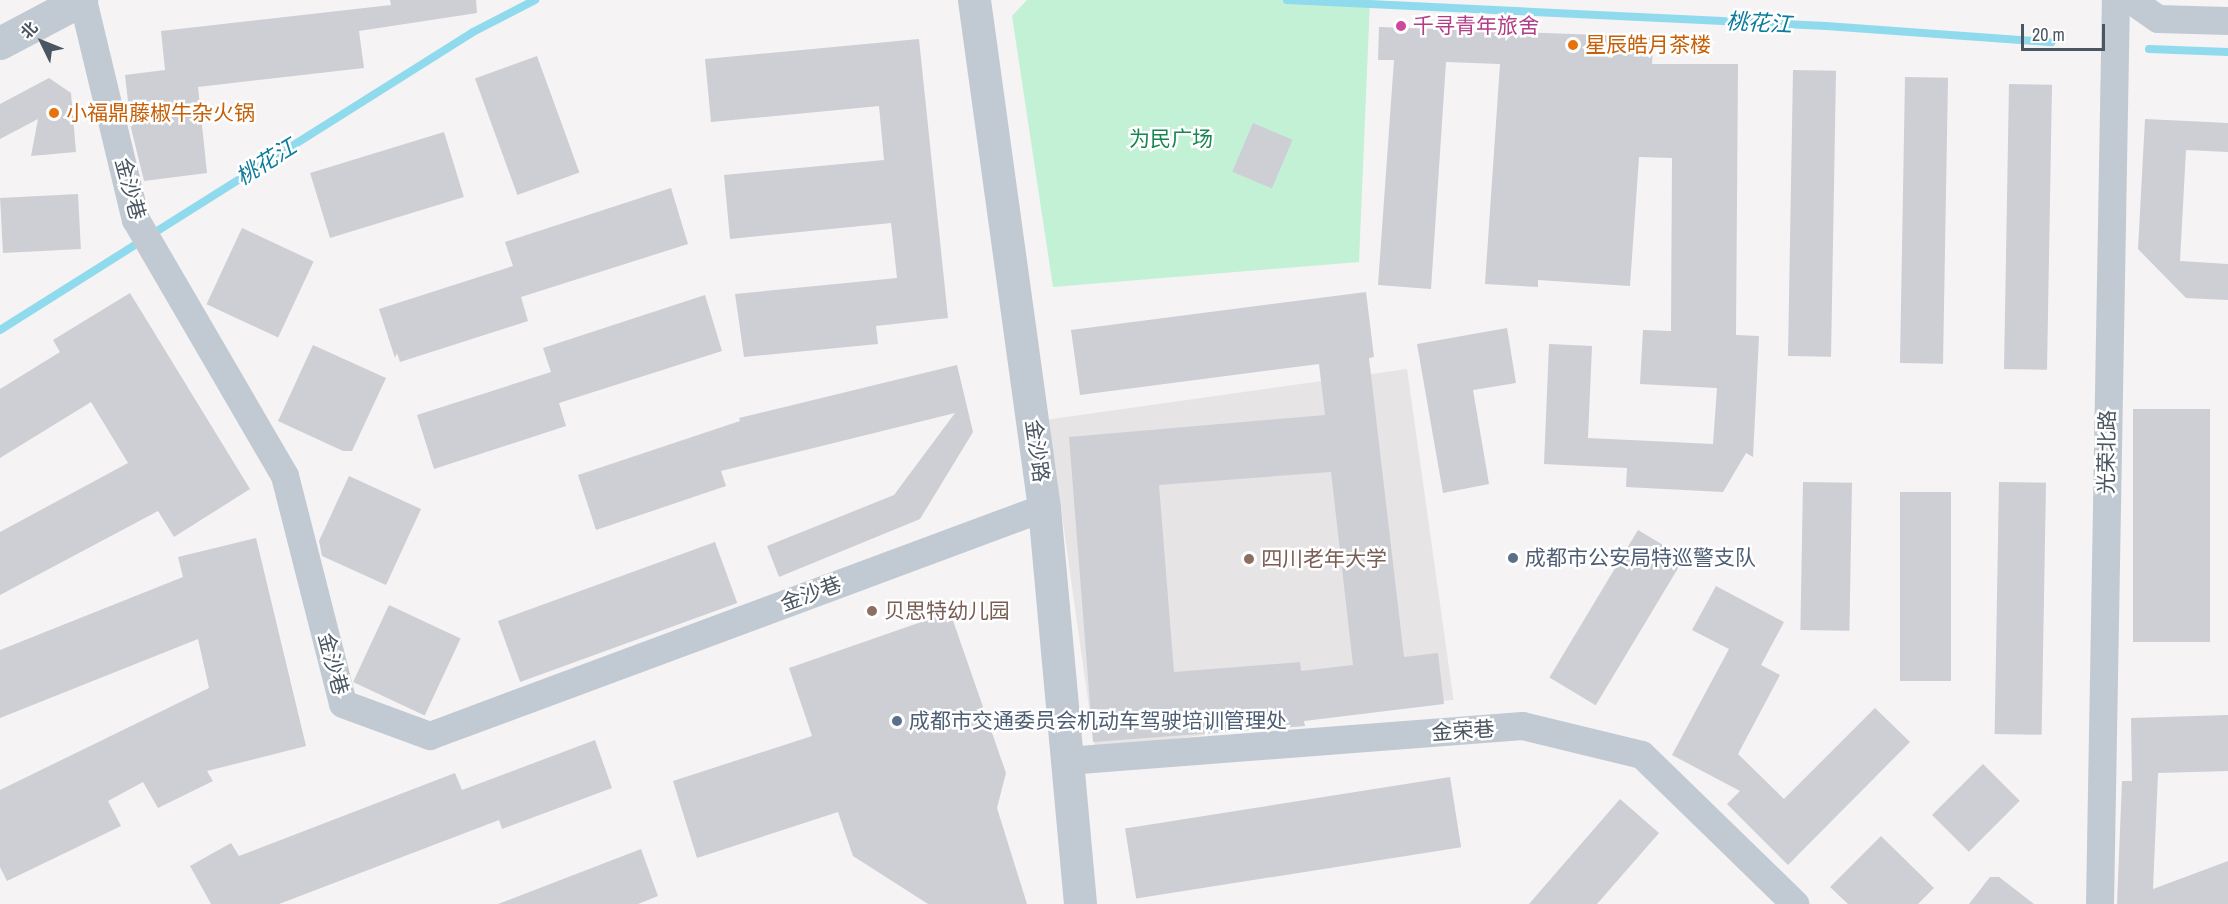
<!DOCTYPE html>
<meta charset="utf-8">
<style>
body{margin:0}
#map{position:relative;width:2228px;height:904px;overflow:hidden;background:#f5f3f3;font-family:"Archivo Narrow","Noto Sans SC",sans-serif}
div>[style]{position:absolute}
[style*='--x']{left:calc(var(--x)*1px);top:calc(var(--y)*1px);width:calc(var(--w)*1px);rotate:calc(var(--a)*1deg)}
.education>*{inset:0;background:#e6e4e5;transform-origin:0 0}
.green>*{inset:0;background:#c3f1d5}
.stream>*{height:8px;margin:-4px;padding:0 4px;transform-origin:4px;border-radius:4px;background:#90daee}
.building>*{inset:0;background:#cdcfd5;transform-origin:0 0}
.minor>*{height:28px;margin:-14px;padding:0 14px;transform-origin:14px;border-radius:14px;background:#c1cad2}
.tertiary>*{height:33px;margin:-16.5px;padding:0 16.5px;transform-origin:16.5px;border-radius:16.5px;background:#c1cad2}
.dots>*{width:16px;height:16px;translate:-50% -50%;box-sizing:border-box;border:3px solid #fff;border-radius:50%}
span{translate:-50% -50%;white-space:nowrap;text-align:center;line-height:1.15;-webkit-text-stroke:5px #fff;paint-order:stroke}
.hotel-label{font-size:21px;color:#b23c85}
.left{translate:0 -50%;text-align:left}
.food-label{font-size:21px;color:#c56008}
.park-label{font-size:21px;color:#17864f}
.street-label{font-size:21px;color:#4a5661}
.service-label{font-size:21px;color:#4e5e75}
.education-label{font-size:21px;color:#785e54}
.water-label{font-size:22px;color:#0c7c9b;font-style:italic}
.north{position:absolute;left:12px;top:12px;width:60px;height:60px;-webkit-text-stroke:4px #fff;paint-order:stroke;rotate:313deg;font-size:16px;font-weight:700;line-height:24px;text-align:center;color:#4a5661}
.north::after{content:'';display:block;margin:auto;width:21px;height:27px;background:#4a5661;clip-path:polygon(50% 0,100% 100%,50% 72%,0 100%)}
.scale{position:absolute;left:2021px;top:24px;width:84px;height:27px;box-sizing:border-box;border:3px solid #4a5661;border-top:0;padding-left:8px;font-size:18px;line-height:21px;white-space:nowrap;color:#4a5661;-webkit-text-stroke:4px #fff;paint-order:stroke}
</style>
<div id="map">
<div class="education">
<i style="left:1407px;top:369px;width:334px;height:362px;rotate:82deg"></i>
</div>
<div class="green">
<i style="clip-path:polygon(1027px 0,1370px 0,1359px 262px,1053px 287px,1012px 16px)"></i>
</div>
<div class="stream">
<i style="--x:1287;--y:0;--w:540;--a:2.76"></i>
<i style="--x:1826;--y:26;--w:226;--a:4.1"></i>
<i style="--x:2149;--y:49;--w:79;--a:2.2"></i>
<i style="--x:0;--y:330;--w:559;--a:-32.21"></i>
<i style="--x:473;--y:32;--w:70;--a:-27.3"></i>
</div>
<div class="building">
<i style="clip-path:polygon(390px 0,476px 0,477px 13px,359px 31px,364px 68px,198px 87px,207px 173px,144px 181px,131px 128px,125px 75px,165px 70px,161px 31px,391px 5px)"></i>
<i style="clip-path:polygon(1379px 27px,1654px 37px,1652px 64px,1738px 64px,1736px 335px,1759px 336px,1753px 457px,1746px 453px,1723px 492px,1626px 487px,1627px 468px,1544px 464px,1549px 344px,1592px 346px,1588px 438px,1713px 444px,1717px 388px,1640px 384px,1643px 330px,1671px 331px,1672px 158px,1639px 157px,1630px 286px,1538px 280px,1538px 287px,1485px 284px,1500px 64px,1446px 62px,1431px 289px,1378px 285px,1394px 60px,1378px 60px)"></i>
<i style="clip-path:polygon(919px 39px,948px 318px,876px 326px,878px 344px,744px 357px,735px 294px,897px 278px,891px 223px,730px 239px,724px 175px,884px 160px,879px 106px,711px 122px,705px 59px)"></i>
<i style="left:537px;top:56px;width:124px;height:66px;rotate:70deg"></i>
<i style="left:1793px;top:70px;width:43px;height:286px;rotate:1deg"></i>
<i style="left:1905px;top:77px;width:43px;height:286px;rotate:1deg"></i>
<i style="clip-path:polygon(49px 78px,71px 93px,76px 152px,31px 156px,38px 119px,0 139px,0 104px)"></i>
<i style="left:2009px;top:84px;width:43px;height:285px;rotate:1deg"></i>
<i style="clip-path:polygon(2145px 119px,2228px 123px,2228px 152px,2186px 150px,2180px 261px,2228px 264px,2228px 300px,2186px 298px,2138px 249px)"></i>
<i style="left:1253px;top:123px;width:43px;height:53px;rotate:23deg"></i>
<i style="left:444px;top:132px;width:68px;height:140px;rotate:73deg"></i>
<i style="clip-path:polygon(671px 188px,688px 244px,521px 297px,528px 321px,400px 362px,397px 353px,395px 358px,379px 309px,513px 266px,505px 242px)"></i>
<i style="left:78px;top:194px;width:55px;height:78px;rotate:87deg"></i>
<i style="left:242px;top:228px;width:79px;height:84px;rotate:25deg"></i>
<i style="clip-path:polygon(evenodd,1366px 292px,1374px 357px,1369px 358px,1404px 657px,1438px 653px,1444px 704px,1304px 721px,1305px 726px,1093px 742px,1069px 437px,1325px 415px,1319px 364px,1080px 395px,1071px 330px,1366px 292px,1331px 472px,1353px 665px,1301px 671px,1300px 662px,1174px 672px,1159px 485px,1331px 472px)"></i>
<i style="clip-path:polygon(130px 293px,250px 489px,174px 537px,158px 511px,0 595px,0 532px,128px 463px,91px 402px,0 458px,0 389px,60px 352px,53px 340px)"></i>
<i style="clip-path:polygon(705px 295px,722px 351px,559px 403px,566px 426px,434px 469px,417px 415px,551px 372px,543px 348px)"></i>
<i style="clip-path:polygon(1507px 328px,1516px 383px,1473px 390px,1489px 484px,1443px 493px,1417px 344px)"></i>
<i style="clip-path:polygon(313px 345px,386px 378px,352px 451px,343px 451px,278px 421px)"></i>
<i style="clip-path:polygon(957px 365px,973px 432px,920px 519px,779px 577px,767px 546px,894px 495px,955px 413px,721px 471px,726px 486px,596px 530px,578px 475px,740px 421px,739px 418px)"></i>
<i style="left:2133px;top:409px;width:77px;height:233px"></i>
<i style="clip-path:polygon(349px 476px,421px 509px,386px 585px,322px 556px,319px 541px)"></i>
<i style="left:1803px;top:482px;width:49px;height:148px;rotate:1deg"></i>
<i style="left:1999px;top:482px;width:47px;height:252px;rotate:1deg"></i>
<i style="left:1900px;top:492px;width:51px;height:189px"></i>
<i style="left:1638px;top:530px;width:54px;height:172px;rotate:31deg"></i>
<i style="clip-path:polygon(256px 538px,306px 746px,207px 771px,213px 781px,158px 808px,143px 782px,108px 801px,121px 826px,7px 881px,0 867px,0 790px,209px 688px,198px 639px,0 718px,0 650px,183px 577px,178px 557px)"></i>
<i style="left:715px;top:542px;width:65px;height:231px;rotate:70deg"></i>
<i style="clip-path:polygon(1716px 586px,1784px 622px,1761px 665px,1780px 675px,1738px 754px,1784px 799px,1875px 708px,1910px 742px,1788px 865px,1727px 804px,1740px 791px,1672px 755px,1729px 649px,1692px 630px)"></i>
<i style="left:389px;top:605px;width:79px;height:85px;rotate:25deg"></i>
<i style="clip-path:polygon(950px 612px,1006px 773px,997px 808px,1027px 904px,928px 904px,853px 856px,838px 812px,697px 858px,673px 781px,812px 736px,789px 668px)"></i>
<i style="clip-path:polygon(2228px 715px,2228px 771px,2158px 773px,2153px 889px,2228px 861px,2228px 904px,2117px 904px,2122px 781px,2132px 781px,2131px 718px)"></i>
<i style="clip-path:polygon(595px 740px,612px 788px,502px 829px,499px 820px,279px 904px,211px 904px,190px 866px,231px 843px,239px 856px,455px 773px,462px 790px)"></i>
<i style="left:1983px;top:764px;width:52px;height:72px;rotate:45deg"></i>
<i style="left:1450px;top:777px;width:71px;height:329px;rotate:81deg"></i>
<i style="clip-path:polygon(1620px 799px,1659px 833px,1597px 904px,1529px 904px)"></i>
<i style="clip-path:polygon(1881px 836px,1934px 888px,1918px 904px,1848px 904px,1830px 887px)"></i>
<i style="clip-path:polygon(641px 849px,658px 896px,638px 904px,498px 904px)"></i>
<i style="clip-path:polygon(1990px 877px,1999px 877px,2034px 904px,1969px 904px)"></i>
</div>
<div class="minor">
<i style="--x:83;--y:0;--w:226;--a:76.5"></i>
<i style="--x:136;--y:220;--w:296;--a:59.8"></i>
<i style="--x:285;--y:476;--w:235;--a:75.7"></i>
<i style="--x:343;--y:704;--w:93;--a:20.2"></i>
<i style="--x:430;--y:736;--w:655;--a:-20.37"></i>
<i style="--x:2131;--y:0;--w:33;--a:35"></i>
<i style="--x:2158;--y:19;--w:70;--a:1.6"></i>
<i style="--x:1067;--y:761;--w:457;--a:-4.4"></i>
<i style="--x:1523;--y:726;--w:122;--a:13.7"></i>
<i style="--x:1642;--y:755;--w:214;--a:44.2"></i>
<i style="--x:2100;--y:904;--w:904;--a:-88.99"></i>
</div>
<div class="tertiary">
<i style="--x:974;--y:0;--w:513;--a:82.15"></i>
<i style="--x:1044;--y:508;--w:398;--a:84.8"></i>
<i style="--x:0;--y:43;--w:92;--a:-28"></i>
</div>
<div class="dots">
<i style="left:1401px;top:26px;background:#d1479c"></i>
<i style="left:1573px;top:45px;background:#e8710a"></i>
<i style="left:54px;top:113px;background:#e8710a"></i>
<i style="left:1513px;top:558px;background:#5c6f8a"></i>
<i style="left:1249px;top:559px;background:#8d6e63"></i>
<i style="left:872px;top:611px;background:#8d6e63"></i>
<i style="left:897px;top:721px;background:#5c6f8a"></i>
</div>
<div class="hotel-label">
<span class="left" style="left:1413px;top:26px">千寻青年旅舍</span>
</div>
<div class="food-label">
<span class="left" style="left:1585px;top:45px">星辰皓月茶楼</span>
<span class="left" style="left:66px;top:113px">小福鼎藤椒牛杂火锅</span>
</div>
<div class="park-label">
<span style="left:1171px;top:139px">为民广场</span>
</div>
<div class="street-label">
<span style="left:130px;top:189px;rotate:75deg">金沙巷</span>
<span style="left:1037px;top:451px;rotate:82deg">金沙路</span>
<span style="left:2107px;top:452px;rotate:-89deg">光荣北路</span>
<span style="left:811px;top:594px;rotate:-20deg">金沙巷</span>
<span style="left:333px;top:664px;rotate:75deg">金沙巷</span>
<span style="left:1463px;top:731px;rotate:-4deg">金荣巷</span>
</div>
<div class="service-label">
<span class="left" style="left:1525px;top:558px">成都市公安局特巡警支队</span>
<span class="left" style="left:909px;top:721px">成都市交通委员会机动车驾驶培训管理处</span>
</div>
<div class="education-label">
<span class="left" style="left:1261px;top:559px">四川老年大学</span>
<span class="left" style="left:884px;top:611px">贝思特幼儿园</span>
</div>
<div class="water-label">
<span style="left:1759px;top:23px;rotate:3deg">桃花江</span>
<span style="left:266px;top:162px;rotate:-32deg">桃花江</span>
</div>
<div class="north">北</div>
<div class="scale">20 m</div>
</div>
